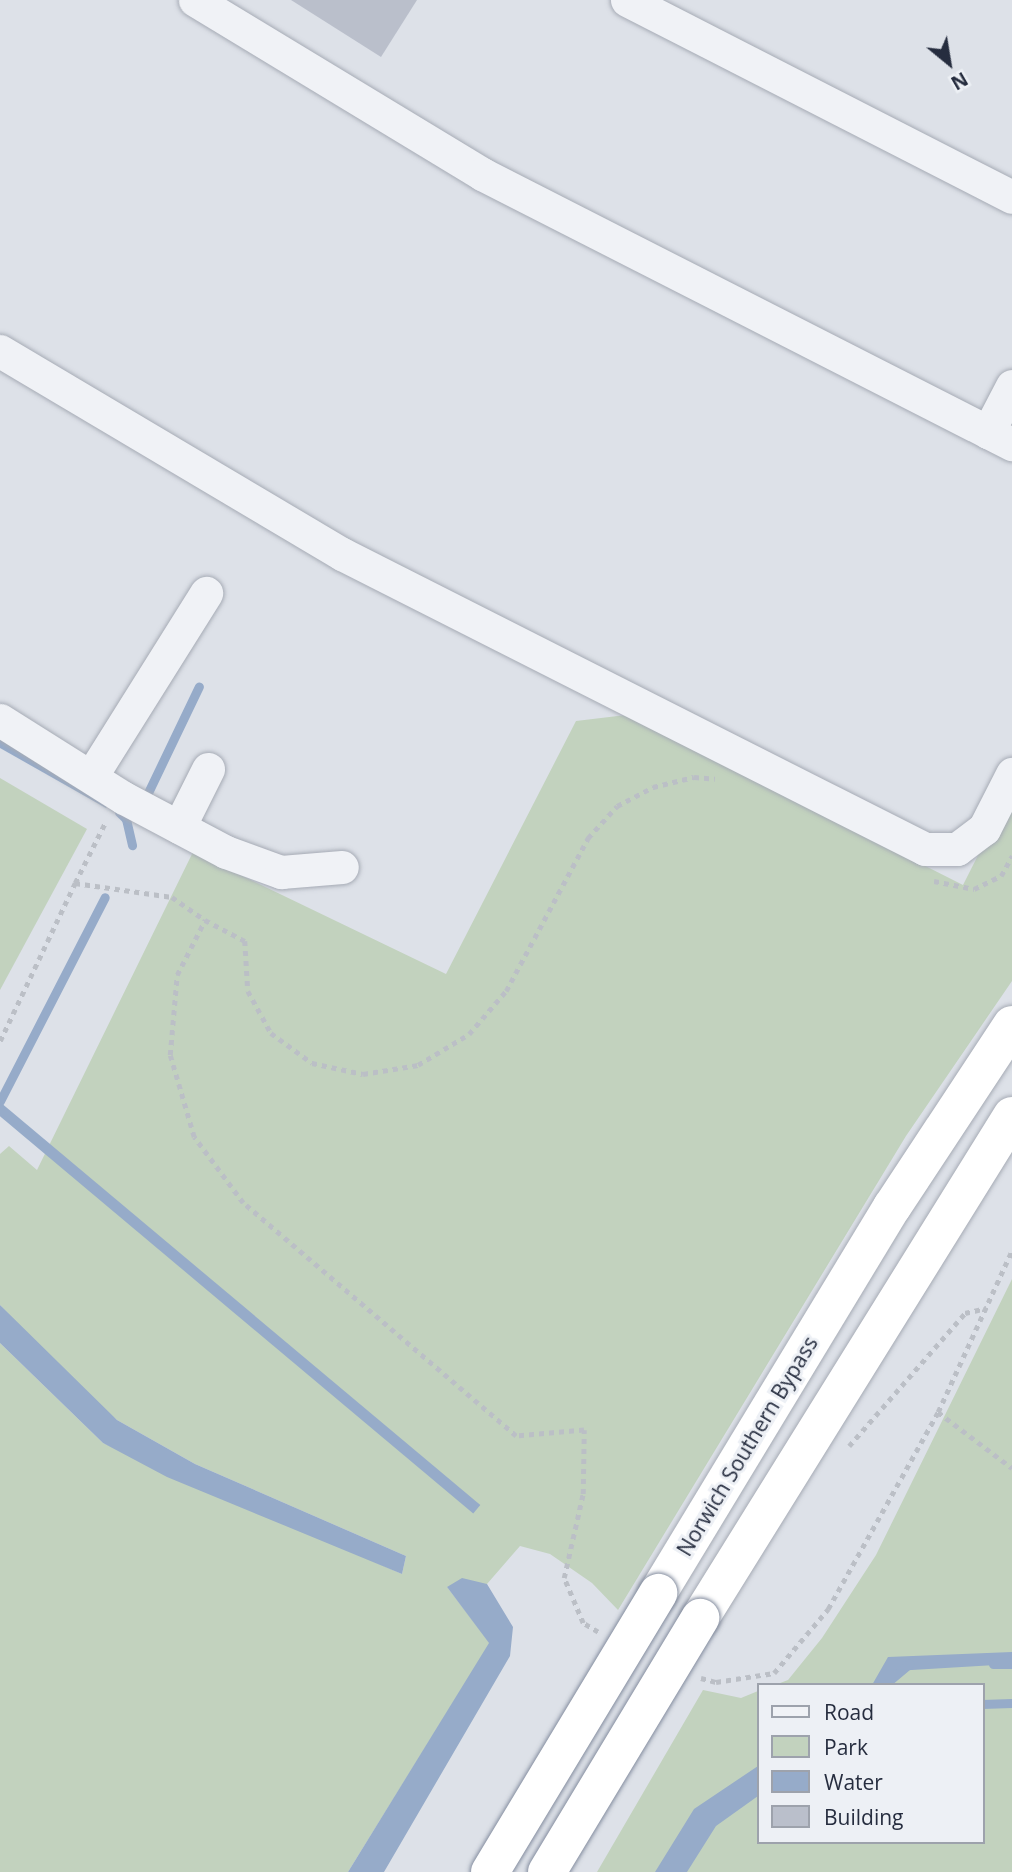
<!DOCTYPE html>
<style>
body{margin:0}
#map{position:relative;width:1012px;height:1872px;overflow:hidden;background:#dde1e8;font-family:"Open Sans",sans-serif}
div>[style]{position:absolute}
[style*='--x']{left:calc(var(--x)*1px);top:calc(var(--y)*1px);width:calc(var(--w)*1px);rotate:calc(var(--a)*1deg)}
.green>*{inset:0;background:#c2d2be}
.water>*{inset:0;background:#96abc9;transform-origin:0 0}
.stream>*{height:9px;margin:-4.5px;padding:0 4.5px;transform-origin:4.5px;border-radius:4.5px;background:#96abc9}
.building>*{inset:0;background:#babfcb}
.path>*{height:4.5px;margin-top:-2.25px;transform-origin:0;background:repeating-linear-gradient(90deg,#bbbfc6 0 5px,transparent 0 10px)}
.roads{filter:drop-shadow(0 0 2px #a6abb5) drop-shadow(0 0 2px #a6abb5)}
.minor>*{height:33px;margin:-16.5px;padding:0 16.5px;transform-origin:16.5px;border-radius:16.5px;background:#f0f2f6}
.highway>*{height:38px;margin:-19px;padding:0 19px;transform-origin:19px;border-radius:19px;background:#fff}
.bridges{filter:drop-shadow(0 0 2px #848d9f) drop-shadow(0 0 2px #848d9f)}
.highway-bridge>*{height:38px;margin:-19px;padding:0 19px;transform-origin:19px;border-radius:19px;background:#fff}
span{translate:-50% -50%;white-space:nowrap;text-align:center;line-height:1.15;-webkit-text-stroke:6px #edf0f5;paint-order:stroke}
.street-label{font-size:21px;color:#262d3f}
.legend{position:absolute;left:757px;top:1683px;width:228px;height:161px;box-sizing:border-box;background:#edf0f5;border:2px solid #9da2ac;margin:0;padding:9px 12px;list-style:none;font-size:21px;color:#262d3f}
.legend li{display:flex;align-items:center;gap:14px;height:35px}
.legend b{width:35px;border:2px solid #9da2ac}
.north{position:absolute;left:914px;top:28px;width:70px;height:70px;-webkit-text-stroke:5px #edf0f5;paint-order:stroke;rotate:150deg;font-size:19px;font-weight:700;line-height:28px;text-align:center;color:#262d3f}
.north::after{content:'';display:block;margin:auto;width:24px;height:32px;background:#262d3f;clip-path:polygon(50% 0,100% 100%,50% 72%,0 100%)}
</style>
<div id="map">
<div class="green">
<i style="clip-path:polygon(626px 715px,963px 885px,1012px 788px,1012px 981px,906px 1136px,618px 1610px,592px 1583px,550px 1554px,520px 1546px,487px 1584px,447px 1587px,490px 1643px,348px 1872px,0 1872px,0 1343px,103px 1443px,402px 1574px,406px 1556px,195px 1464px,117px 1420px,83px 1392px,0 1305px,0 1154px,9px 1146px,37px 1170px,193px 852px,446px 974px,576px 721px)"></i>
<i style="clip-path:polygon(0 778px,87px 829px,0 990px)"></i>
<i style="clip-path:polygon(1012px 1279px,1012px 1872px,597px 1872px,703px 1690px,741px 1698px,758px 1691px,758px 1842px,982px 1842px,982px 1685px,775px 1685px,788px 1680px,822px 1638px,876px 1555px)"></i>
</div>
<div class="water">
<i style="clip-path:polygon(0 739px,109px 803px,106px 808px,0 748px)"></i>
<i style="left:0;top:1102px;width:627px;height:11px;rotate:40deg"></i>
<i style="clip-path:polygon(0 1305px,117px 1420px,195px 1464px,406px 1556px,402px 1574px,167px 1477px,103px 1443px,0 1343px)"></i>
<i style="clip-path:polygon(462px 1578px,487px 1584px,513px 1627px,510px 1656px,384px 1872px,348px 1872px,489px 1643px,447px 1587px)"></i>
<i style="clip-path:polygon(1012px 1652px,1012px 1664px,895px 1671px,890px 1685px,872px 1685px,888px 1657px)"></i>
<i style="clip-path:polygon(758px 1766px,758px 1796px,716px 1826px,687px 1872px,655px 1872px,694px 1809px)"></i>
</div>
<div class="stream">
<i style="--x:144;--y:801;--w:127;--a:-64.4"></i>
<i style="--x:119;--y:812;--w:10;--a:45"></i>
<i style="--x:126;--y:819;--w:27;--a:77"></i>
<i style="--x:0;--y:1101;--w:229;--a:-62.8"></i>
<i style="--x:993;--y:1664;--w:19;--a:0"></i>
<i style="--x:884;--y:1685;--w:33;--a:-40"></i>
<i style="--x:982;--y:1704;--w:30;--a:-2"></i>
</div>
<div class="building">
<i style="clip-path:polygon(291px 0,417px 0,381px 57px)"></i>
</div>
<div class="path">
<i style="--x:934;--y:881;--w:41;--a:11.3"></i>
<i style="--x:974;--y:889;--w:30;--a:-26"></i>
<i style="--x:1001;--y:876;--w:23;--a:-61"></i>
<i style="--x:75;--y:883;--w:69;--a:-63.4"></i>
<i style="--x:0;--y:1041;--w:175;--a:-64.6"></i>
<i style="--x:75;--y:883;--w:98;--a:8.2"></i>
<i style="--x:172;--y:897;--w:40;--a:34.9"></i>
<i style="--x:938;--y:1412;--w:93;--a:37.1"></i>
<i style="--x:849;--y:1446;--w:176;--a:-48.9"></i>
<i style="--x:965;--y:1313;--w:22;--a:-13"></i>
<i style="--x:598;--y:1632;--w:17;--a:-149"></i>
<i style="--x:583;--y:1623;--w:49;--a:-112.9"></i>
<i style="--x:564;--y:1578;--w:86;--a:-77.3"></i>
<i style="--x:583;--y:1494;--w:64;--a:-89.1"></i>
<i style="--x:584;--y:1430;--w:68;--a:175"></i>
<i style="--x:516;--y:1436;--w:359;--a:-139.5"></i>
<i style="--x:243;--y:1203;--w:82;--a:-126.6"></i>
<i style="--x:194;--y:1137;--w:85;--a:-106.3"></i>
<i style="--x:170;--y:1055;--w:80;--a:-85"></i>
<i style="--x:177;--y:975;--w:62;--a:-63"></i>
<i style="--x:205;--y:920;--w:45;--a:27.7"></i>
<i style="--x:245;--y:941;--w:50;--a:86.6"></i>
<i style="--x:248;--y:991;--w:48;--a:61.3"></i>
<i style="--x:271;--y:1033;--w:51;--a:36.2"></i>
<i style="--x:312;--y:1063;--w:52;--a:12.2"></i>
<i style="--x:363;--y:1074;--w:56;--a:-9.3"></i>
<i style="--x:418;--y:1065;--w:60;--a:-31.3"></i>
<i style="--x:469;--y:1034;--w:57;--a:-49.3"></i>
<i style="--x:506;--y:991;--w:174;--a:-61.8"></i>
<i style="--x:588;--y:838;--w:43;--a:-47.8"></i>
<i style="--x:617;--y:806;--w:41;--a:-27.8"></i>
<i style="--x:653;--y:787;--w:42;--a:-13.7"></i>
<i style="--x:694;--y:777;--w:21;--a:5"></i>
<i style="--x:701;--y:1678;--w:16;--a:15"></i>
<i style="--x:716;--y:1682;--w:59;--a:-8.8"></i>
<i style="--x:774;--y:1673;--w:84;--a:-49.8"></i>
<i style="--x:828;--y:1609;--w:226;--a:-60.8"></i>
<i style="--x:938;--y:1412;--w:178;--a:-65.4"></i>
</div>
<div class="roads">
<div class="minor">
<i style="--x:195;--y:0;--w:336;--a:31.2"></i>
<i style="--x:482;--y:174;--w:568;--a:27.02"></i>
<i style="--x:627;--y:0;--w:432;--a:27.1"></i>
<i style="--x:0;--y:351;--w:398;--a:30.7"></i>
<i style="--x:342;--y:554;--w:653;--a:26.84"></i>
<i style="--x:925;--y:849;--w:32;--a:0"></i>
<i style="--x:957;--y:849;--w:34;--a:-37"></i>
<i style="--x:984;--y:829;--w:62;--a:-63"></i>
<i style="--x:1012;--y:386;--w:52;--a:117.6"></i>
<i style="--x:988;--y:432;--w:27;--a:27"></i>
<i style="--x:0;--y:720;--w:146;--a:32.2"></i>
<i style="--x:124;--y:798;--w:115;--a:27.9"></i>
<i style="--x:226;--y:852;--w:59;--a:20"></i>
<i style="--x:281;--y:872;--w:61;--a:-4.7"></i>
<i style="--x:92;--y:775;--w:215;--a:-57.9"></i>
<i style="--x:179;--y:827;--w:65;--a:-63.4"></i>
</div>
<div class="highway">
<i style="--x:658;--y:1593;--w:451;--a:-58.8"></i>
<i style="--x:892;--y:1207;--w:218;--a:-56.6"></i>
<i style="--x:700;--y:1618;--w:591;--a:-58.14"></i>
</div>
</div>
<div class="bridges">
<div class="highway-bridge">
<i style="--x:490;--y:1872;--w:326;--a:-58.9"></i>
<i style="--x:547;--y:1872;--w:297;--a:-58.9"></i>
</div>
</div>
<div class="street-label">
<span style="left:747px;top:1446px;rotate:-59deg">Norwich Southern Bypass</span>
</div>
<ul class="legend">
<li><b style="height:9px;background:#f0f2f6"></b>Road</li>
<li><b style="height:19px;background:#c2d2be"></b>Park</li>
<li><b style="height:19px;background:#96abc9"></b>Water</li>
<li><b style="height:19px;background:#babfcb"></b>Building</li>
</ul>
<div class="north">N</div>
</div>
